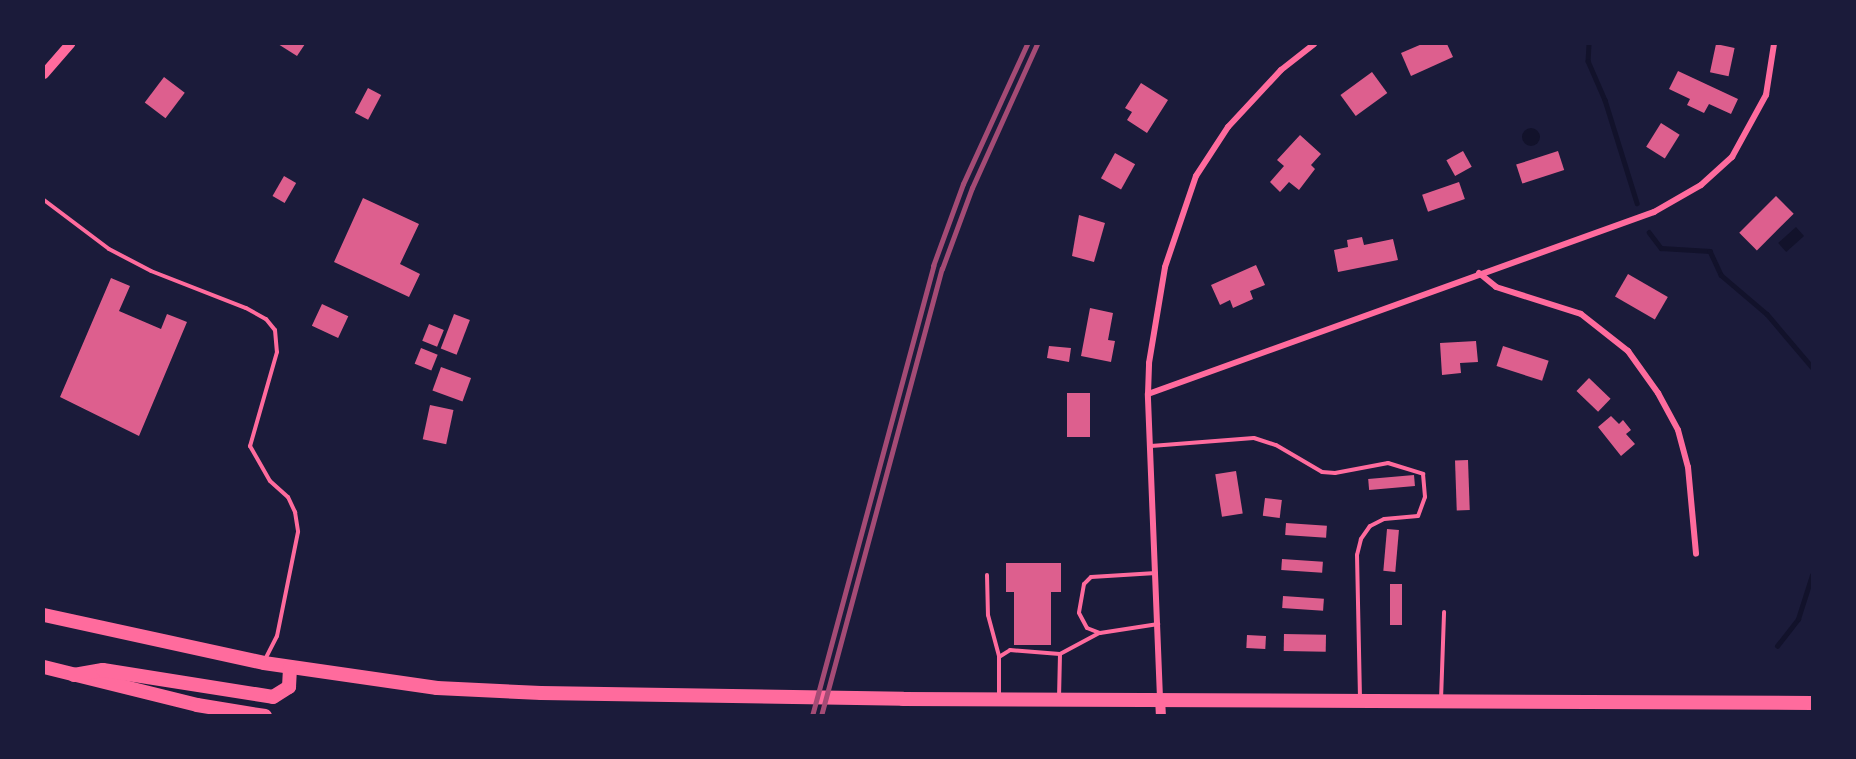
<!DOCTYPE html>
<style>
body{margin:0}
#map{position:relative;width:1856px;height:759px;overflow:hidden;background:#1b1b3a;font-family:"Crimson Pro",serif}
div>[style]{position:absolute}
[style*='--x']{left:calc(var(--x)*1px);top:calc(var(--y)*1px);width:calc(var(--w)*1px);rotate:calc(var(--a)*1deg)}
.water>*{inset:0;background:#12122b;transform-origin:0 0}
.round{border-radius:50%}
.stream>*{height:4.5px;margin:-2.25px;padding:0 2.25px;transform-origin:2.25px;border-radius:2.25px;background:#12122b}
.building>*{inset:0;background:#dd5f8e;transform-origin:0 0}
.service>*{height:4px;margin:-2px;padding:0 2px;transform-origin:2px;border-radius:2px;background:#ff6b9d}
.minor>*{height:6px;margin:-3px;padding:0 3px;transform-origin:3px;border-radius:3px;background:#ff6b9d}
.tertiary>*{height:10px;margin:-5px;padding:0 5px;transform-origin:5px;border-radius:5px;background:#ff6b9d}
.secondary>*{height:10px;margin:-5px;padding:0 5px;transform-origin:5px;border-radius:5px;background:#ff6b9d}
.trunk>*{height:14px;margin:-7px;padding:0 7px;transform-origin:7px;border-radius:7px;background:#ff6b9d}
.rail>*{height:4.5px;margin:-2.25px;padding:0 2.25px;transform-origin:2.25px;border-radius:2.25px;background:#a44b75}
span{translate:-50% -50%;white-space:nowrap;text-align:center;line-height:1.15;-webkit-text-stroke:5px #1b1b3a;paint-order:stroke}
.frame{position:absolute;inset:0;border:45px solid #1b1b3a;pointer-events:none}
</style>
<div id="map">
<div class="water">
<i class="round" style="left:1522px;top:128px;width:18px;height:18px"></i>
<i style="left:1796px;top:227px;width:12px;height:24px;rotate:48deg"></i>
</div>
<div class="stream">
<i style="--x:1589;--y:44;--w:17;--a:93"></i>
<i style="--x:1588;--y:61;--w:43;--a:66.4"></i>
<i style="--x:1605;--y:100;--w:108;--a:72.7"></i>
<i style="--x:1649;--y:232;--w:20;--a:53"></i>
<i style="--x:1661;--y:248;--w:49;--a:3.5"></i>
<i style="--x:1710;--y:251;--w:26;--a:65"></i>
<i style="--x:1721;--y:275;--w:60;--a:40.3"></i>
<i style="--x:1767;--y:314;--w:70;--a:49.7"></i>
<i style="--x:1777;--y:646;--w:34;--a:-52"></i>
<i style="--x:1798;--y:619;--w:46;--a:-72.3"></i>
</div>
<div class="building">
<i style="clip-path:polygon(278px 44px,305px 44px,297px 56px)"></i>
<i style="clip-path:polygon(1422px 44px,1447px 44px,1453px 57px,1411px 76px,1401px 53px)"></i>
<i style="left:1716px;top:44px;width:19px;height:29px;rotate:12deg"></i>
<i style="clip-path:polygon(1678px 71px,1738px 99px,1731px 114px,1709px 104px,1704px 113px,1687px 105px,1690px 99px,1669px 89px)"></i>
<i style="left:1372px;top:72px;width:26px;height:39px;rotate:54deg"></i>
<i style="left:164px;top:77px;width:26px;height:32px;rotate:37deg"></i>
<i style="clip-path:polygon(1141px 83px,1168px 100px,1147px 133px,1127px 120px,1132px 112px,1125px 108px)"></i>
<i style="left:368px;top:88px;width:15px;height:28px;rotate:28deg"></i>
<i style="left:1661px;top:123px;width:22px;height:28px;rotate:32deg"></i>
<i style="clip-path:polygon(1300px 135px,1321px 154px,1311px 165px,1315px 169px,1299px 190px,1289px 182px,1280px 192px,1270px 182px,1284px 166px,1277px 160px)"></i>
<i style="left:1463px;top:151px;width:18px;height:19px;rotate:61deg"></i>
<i style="left:1558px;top:151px;width:20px;height:44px;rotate:72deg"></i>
<i style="left:1115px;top:153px;width:23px;height:29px;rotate:29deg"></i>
<i style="left:284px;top:176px;width:14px;height:23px;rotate:30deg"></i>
<i style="left:1459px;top:182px;width:18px;height:39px;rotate:71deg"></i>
<i style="left:1776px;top:196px;width:25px;height:52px;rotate:45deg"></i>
<i style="clip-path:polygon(363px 198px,419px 224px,400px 264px,420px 274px,409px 297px,334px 262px)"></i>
<i style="clip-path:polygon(1079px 215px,1105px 223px,1094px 262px,1072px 256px)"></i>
<i style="clip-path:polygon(1362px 237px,1364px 245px,1393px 239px,1398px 260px,1338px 272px,1334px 250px,1348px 247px,1347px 240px)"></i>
<i style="clip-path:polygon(1256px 265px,1265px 285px,1250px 291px,1253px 299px,1233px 308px,1230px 300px,1220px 305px,1211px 285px)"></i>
<i style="left:1628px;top:274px;width:46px;height:26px;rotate:30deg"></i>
<i style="clip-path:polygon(111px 278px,130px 286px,119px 311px,161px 329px,167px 314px,187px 322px,139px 436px,60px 397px)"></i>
<i style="left:322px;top:304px;width:29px;height:24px;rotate:25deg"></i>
<i style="clip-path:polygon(1090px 308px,1113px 313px,1108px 340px,1115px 341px,1111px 362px,1081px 356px)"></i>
<i style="left:454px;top:314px;width:17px;height:37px;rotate:21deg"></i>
<i style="left:429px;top:324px;width:16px;height:18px;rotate:22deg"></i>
<i style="clip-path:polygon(1476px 341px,1478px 362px,1460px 363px,1461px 373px,1442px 375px,1440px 343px)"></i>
<i style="clip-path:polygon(1049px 346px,1071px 348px,1069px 362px,1047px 358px)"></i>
<i style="left:1503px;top:346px;width:48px;height:21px;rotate:18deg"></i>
<i style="left:421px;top:348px;width:18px;height:17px;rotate:22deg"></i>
<i style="left:441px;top:367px;width:32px;height:25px;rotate:20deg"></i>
<i style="left:1589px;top:378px;width:30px;height:18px;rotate:44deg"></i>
<i style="left:1067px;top:393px;width:23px;height:44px"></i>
<i style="left:430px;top:405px;width:24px;height:35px;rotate:12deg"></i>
<i style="clip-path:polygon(1611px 416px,1619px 424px,1623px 420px,1631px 430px,1626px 434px,1635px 444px,1621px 456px,1598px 427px)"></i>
<i style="left:1468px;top:460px;width:50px;height:13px;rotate:88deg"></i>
<i style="left:1236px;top:471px;width:43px;height:21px;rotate:81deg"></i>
<i style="left:1414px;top:475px;width:11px;height:46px;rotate:85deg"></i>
<i style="left:1265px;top:498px;width:17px;height:18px;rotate:7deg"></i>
<i style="left:1286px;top:523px;width:41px;height:12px;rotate:4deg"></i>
<i style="left:1387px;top:529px;width:12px;height:42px;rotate:5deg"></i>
<i style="left:1282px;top:559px;width:41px;height:11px;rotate:4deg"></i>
<i style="clip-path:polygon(1006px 563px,1061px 563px,1061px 592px,1051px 592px,1051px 645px,1014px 645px,1014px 592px,1006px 592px)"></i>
<i style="left:1390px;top:584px;width:12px;height:41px"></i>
<i style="left:1283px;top:596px;width:41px;height:12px;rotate:4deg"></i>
<i style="left:1284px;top:634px;width:42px;height:17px;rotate:1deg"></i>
<i style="left:1247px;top:635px;width:19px;height:13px;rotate:3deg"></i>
</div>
<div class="service">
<i style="--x:44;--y:200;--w:81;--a:37"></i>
<i style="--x:109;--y:249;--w:47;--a:27.6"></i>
<i style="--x:151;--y:271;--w:102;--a:21.3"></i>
<i style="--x:246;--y:308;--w:23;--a:29"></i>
<i style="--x:266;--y:319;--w:14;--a:51"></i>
<i style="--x:275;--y:330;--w:22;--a:85"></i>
<i style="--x:277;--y:352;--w:98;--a:106"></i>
<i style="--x:250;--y:446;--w:40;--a:60.3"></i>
<i style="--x:270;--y:481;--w:24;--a:42"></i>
<i style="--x:288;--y:497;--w:17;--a:65"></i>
<i style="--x:295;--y:512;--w:20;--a:81"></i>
<i style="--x:298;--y:532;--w:106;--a:101.4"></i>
<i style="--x:277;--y:636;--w:28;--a:117"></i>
<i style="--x:1151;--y:446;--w:103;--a:-4.4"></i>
<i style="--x:1254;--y:438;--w:23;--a:18"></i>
<i style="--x:1276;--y:445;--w:53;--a:30.4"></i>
<i style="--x:1322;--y:472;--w:13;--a:4"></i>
<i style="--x:1335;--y:473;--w:54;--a:-10.7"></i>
<i style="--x:1388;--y:463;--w:37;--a:17"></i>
<i style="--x:1423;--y:474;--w:23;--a:85"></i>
<i style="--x:1425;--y:497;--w:20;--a:110"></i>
<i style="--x:1418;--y:516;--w:34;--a:175"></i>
<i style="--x:1384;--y:519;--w:16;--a:153"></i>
<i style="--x:1370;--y:526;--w:16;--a:125"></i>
<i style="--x:1361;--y:539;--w:16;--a:104"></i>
<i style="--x:1357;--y:555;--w:144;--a:88.8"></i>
<i style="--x:1156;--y:573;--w:65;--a:176.5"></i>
<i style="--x:1091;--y:577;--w:10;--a:135"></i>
<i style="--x:1084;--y:584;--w:29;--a:100"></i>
<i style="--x:1079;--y:613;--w:17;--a:62"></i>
<i style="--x:1087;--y:628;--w:14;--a:21"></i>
<i style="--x:1100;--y:633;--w:59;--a:-8.8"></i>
<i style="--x:987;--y:575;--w:40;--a:88.6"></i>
<i style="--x:988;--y:615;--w:42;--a:75"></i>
<i style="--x:1060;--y:654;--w:44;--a:-28.3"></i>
<i style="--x:999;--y:695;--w:38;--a:-90"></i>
<i style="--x:999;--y:657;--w:13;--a:-32"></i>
<i style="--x:1010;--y:650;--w:50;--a:4.6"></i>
<i style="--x:1060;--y:654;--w:43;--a:91.3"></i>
<i style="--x:1441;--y:700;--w:88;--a:-88"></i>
</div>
<div class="minor">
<i style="--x:1479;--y:273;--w:22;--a:39"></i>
<i style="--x:1496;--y:287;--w:89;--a:17.6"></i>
<i style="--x:1581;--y:314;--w:60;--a:38.2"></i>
<i style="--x:1628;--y:351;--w:52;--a:54.5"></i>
<i style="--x:1658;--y:393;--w:42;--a:61.6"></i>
<i style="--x:1678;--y:430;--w:38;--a:75"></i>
<i style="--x:1688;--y:467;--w:87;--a:84.7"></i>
<i style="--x:1148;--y:394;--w:538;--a:-19.78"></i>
<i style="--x:1654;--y:212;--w:54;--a:-29.9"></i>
<i style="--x:1701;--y:185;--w:42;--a:-42.1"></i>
<i style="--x:1732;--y:157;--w:71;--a:-61.3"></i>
<i style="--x:1766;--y:95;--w:52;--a:-81.1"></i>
<i style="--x:1160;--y:698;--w:304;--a:-92.3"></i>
<i style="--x:1148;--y:394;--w:31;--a:-88"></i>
<i style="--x:1149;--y:363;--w:97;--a:-80.5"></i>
<i style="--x:1165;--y:267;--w:96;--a:-71.2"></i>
<i style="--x:1196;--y:176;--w:59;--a:-56.9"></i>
<i style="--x:1228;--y:127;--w:78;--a:-47.1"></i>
<i style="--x:1281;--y:70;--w:42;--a:-38.2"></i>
</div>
<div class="tertiary">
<i style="--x:1160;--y:698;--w:18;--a:87"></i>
</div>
<div class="secondary">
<i style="--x:44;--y:74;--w:40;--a:-49"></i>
</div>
<div class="trunk">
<i style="--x:44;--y:615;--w:225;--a:12.3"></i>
<i style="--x:264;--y:663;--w:175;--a:8.2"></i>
<i style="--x:437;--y:688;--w:104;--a:2.8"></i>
<i style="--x:541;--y:693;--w:362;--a:0.9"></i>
<i style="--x:903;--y:699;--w:909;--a:0.25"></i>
<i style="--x:44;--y:667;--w:158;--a:13.9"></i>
<i style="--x:197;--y:705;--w:69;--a:9.2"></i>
<i style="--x:74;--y:675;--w:29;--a:-10"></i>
<i style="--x:103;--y:670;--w:172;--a:9"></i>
<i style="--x:273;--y:697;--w:19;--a:-32"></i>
<i style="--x:289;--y:687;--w:20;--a:-87"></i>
</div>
<div class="rail">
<i style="--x:812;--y:716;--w:466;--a:-74.9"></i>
<i style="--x:933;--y:266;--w:87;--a:-69.9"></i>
<i style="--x:963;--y:184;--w:154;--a:-65.4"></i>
<i style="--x:821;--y:716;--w:463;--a:-74.9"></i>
<i style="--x:942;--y:269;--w:86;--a:-69.7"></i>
<i style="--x:972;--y:188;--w:158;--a:-65.7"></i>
</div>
<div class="frame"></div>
</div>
